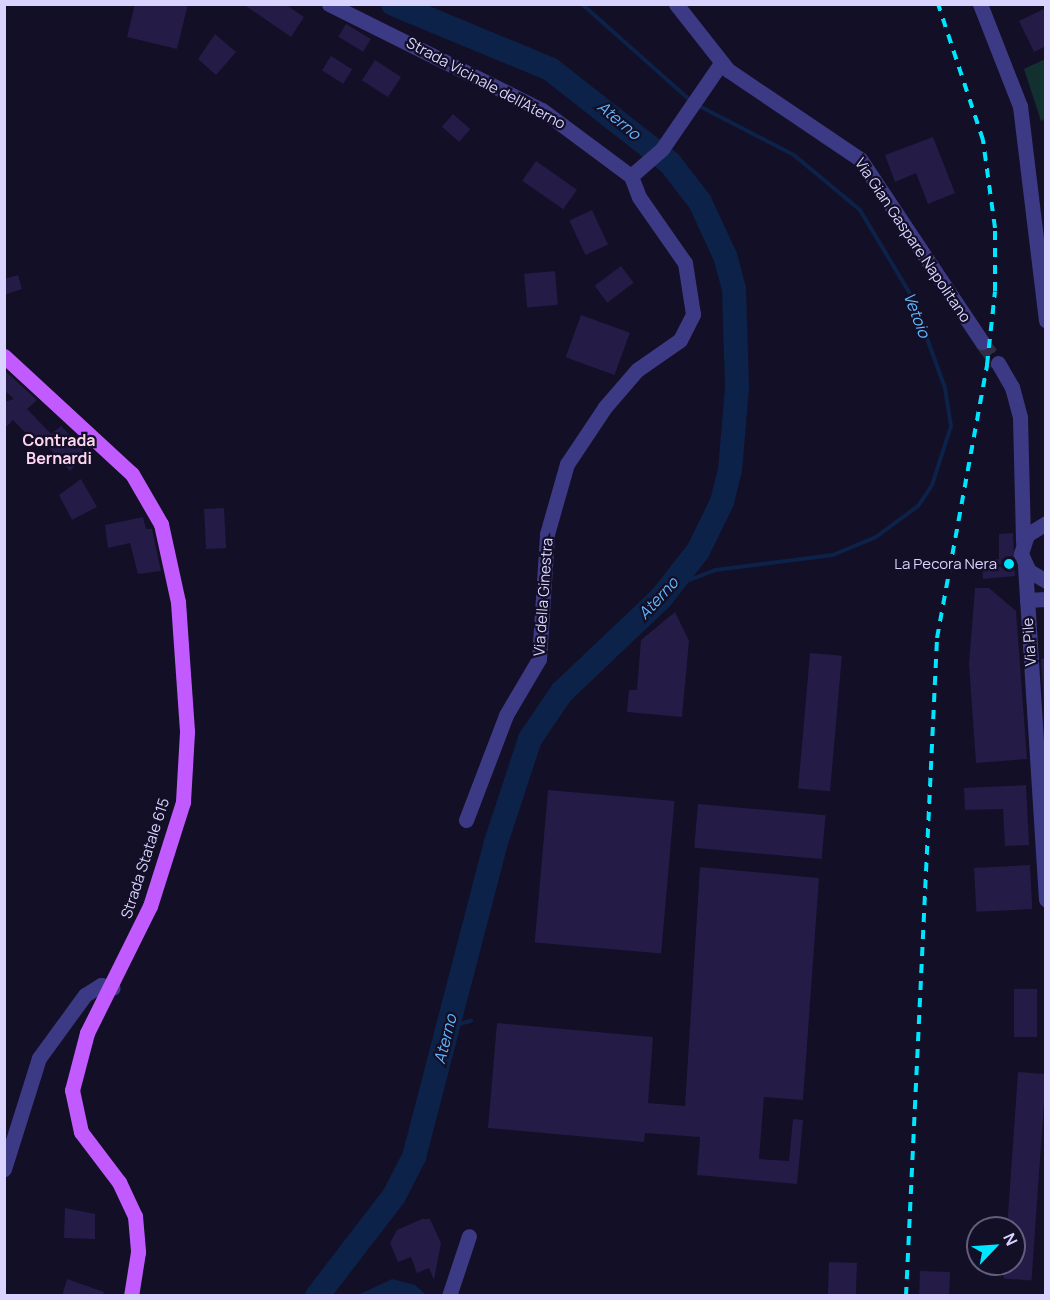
<!DOCTYPE html>
<style>
body{margin:0}
#map{position:relative;width:1050px;height:1300px;overflow:hidden;background:#130f26;font-family:Manrope,sans-serif}
div>[style]{position:absolute}
[style*='--x']{left:calc(var(--x)*1px);top:calc(var(--y)*1px);width:calc(var(--w)*1px);rotate:calc(var(--a)*1deg)}
.green>*{inset:0;background:#12302f}
.water>*{inset:0;background:#0c2248}
.stream>*{height:4px;margin:-2px;padding:0 2px;transform-origin:2px;border-radius:2px;background:#0c2248}
.river>*{height:24px;margin:-12px;padding:0 12px;transform-origin:12px;border-radius:12px;background:#0c2248}
.building>*{inset:0;background:#241b47;transform-origin:0 0}
.minor-tunnel>*{height:15px;margin-top:-7.5px;transform-origin:0;background:repeating-linear-gradient(90deg,#312d47 0 15px,transparent 0 23px)}
.minor>*{height:15px;margin:-7.5px;padding:0 7.5px;transform-origin:7.5px;border-radius:7.5px;background:#3d3a85}
.major>*{height:15px;margin:-7.5px;padding:0 7.5px;transform-origin:7.5px;border-radius:7.5px;background:#c25bff}
.rail>*{height:4px;margin-top:-2px;transform-origin:0;background:repeating-linear-gradient(90deg,#00e5ff 0 9px,transparent 0 17px)}
.dots>*{width:16px;height:16px;translate:-50% -50%;box-sizing:border-box;border:3px solid #130f26;border-radius:50%}
span{translate:-50% -50%;white-space:nowrap;text-align:center;line-height:1.15;-webkit-text-stroke:4.5px #130f26;paint-order:stroke}
.street-label{font-size:15px;color:#d9d4ff}
.poi-label{font-size:15px;color:#d9d4ff}
.right{translate:-100% -50%;text-align:right}
.water-label{font-size:16px;color:#62b6ff;font-style:italic}
.neighbourhood-label{font-size:16px;color:#ffd6f0;font-weight:700}
.frame{position:absolute;inset:0;border:6px solid #d9d4ff;pointer-events:none}
.north{position:absolute;left:966px;top:1216px;width:60px;height:60px;box-sizing:border-box;background:#130f26;border:2px solid #625e7d;border-radius:50%;rotate:65deg;font-size:16px;font-weight:700;line-height:24px;text-align:center;color:#d9d4ff}
.north::after{content:'';display:block;margin:auto;width:21px;height:27px;background:#00e5ff;clip-path:polygon(50% 0,100% 100%,50% 72%,0 100%)}
</style>
<div id="map">
<div class="green">
<i style="clip-path:polygon(1045px 59px,1045px 119px,1041px 121px,1024px 69px)"></i>
</div>
<div class="water">
<i style="clip-path:polygon(392px 1279px,415px 1285px,426px 1295px,358px 1295px)"></i>
</div>
<div class="stream">
<i style="--x:582;--y:4;--w:146;--a:41.7"></i>
<i style="--x:671;--y:587;--w:47;--a:-21.1"></i>
<i style="--x:715;--y:570;--w:119;--a:-7.2"></i>
<i style="--x:833;--y:555;--w:47;--a:-22.7"></i>
<i style="--x:876;--y:537;--w:52;--a:-36.4"></i>
<i style="--x:918;--y:506;--w:25;--a:-56"></i>
<i style="--x:932;--y:485;--w:62;--a:-72.1"></i>
<i style="--x:951;--y:426;--w:38;--a:-99"></i>
<i style="--x:945;--y:388;--w:97;--a:-109.9"></i>
<i style="--x:912;--y:297;--w:101;--a:-120.9"></i>
<i style="--x:860;--y:210;--w:86;--a:-140.2"></i>
<i style="--x:794;--y:155;--w:109;--a:-152.7"></i>
<i style="--x:448;--y:1027;--w:24;--a:-15"></i>
</div>
<div class="river">
<i style="--x:317;--y:1296;--w:126;--a:-52.4"></i>
<i style="--x:394;--y:1196;--w:44;--a:-62.9"></i>
<i style="--x:414;--y:1157;--w:322;--a:-75.4"></i>
<i style="--x:495;--y:845;--w:112;--a:-71.7"></i>
<i style="--x:530;--y:739;--w:57;--a:-55.8"></i>
<i style="--x:562;--y:692;--w:137;--a:-43.5"></i>
<i style="--x:661;--y:598;--w:60;--a:-51.8"></i>
<i style="--x:698;--y:551;--w:55;--a:-63.9"></i>
<i style="--x:722;--y:502;--w:32;--a:-76"></i>
<i style="--x:730;--y:471;--w:83;--a:-85.2"></i>
<i style="--x:737;--y:388;--w:99;--a:-91.7"></i>
<i style="--x:734;--y:289;--w:34;--a:-105"></i>
<i style="--x:725;--y:256;--w:60;--a:-114.8"></i>
<i style="--x:700;--y:202;--w:49;--a:-127.6"></i>
<i style="--x:670;--y:163;--w:152;--a:-141.9"></i>
<i style="--x:550;--y:69;--w:170;--a:-157.5"></i>
</div>
<div class="building">
<i style="clip-path:polygon(135px 4px,188px 4px,177px 49px,127px 37px)"></i>
<i style="clip-path:polygon(243px 4px,285px 4px,304px 17px,291px 37px)"></i>
<i style="clip-path:polygon(1046px 8px,1046px 46px,1034px 52px,1019px 21px)"></i>
<i style="left:346px;top:24px;width:29px;height:15px;rotate:31deg"></i>
<i style="clip-path:polygon(215px 34px,236px 52px,216px 75px,198px 59px)"></i>
<i style="left:331px;top:56px;width:25px;height:17px;rotate:32deg"></i>
<i style="left:375px;top:60px;width:31px;height:24px;rotate:33deg"></i>
<i style="left:453px;top:114px;width:23px;height:17px;rotate:41deg"></i>
<i style="clip-path:polygon(933px 137px,955px 193px,928px 204px,916px 173px,895px 182px,885px 155px)"></i>
<i style="left:536px;top:161px;width:50px;height:24px;rotate:35deg"></i>
<i style="left:592px;top:210px;width:38px;height:25px;rotate:65deg"></i>
<i style="left:621px;top:266px;width:21px;height:33px;rotate:53deg"></i>
<i style="left:555px;top:271px;width:34px;height:31px;rotate:85deg"></i>
<i style="clip-path:polygon(18px 275px,22px 289px,4px 295px,4px 279px)"></i>
<i style="left:581px;top:315px;width:52px;height:45px;rotate:20deg"></i>
<i style="clip-path:polygon(4px 370px,37px 400px,27px 409px,51px 434px,61px 426px,87px 453px,70px 471px,38px 436px,33px 440px,13px 420px,4px 429px,4px 402px,14px 399px,4px 390px)"></i>
<i style="clip-path:polygon(81px 479px,97px 507px,72px 520px,59px 495px)"></i>
<i style="left:224px;top:508px;width:40px;height:20px;rotate:87deg"></i>
<i style="clip-path:polygon(143px 517px,146px 529px,152px 529px,161px 571px,138px 574px,130px 543px,108px 548px,105px 525px)"></i>
<i style="clip-path:polygon(1013px 533px,1015px 576px,983px 579px,982px 560px,999px 559px,999px 534px)"></i>
<i style="clip-path:polygon(975px 588px,989px 588px,1016px 611px,1027px 759px,976px 763px,969px 664px)"></i>
<i style="clip-path:polygon(675px 612px,689px 641px,682px 717px,627px 712px,629px 690px,637px 690px,641px 640px)"></i>
<i style="left:810px;top:653px;width:32px;height:136px;rotate:5deg"></i>
<i style="clip-path:polygon(1041px 659px,1046px 659px,1046px 736px)"></i>
<i style="clip-path:polygon(1026px 785px,1029px 845px,1005px 846px,1003px 809px,965px 810px,964px 788px)"></i>
<i style="left:548px;top:790px;width:127px;height:153px;rotate:5deg"></i>
<i style="left:698px;top:804px;width:128px;height:44px;rotate:5deg"></i>
<i style="left:1030px;top:865px;width:44px;height:56px;rotate:87deg"></i>
<i style="clip-path:polygon(700px 867px,819px 878px,803px 1100px,764px 1097px,759px 1159px,789px 1161px,793px 1119px,803px 1120px,797px 1184px,697px 1175px,700px 1137px,645px 1133px,644px 1142px,488px 1128px,497px 1023px,653px 1037px,648px 1103px,685px 1106px)"></i>
<i style="left:1014px;top:989px;width:23px;height:48px"></i>
<i style="left:1018px;top:1072px;width:28px;height:207px;rotate:4deg"></i>
<i style="clip-path:polygon(65px 1208px,95px 1214px,95px 1239px,64px 1238px)"></i>
<i style="clip-path:polygon(422px 1219px,430px 1219px,441px 1243px,434px 1280px,429px 1268px,417px 1273px,411px 1257px,398px 1262px,390px 1243px,397px 1230px)"></i>
<i style="left:829px;top:1262px;width:28px;height:34px;rotate:2deg"></i>
<i style="left:920px;top:1271px;width:30px;height:25px;rotate:2deg"></i>
<i style="clip-path:polygon(67px 1279px,104px 1292px,103px 1296px,62px 1296px)"></i>
</div>
<div class="minor-tunnel">
<i style="--x:982;--y:342;--w:26;--a:53"></i>
</div>
<div class="minor">
<i style="--x:329;--y:4;--w:238;--a:26.5"></i>
<i style="--x:542;--y:110;--w:111;--a:36.6"></i>
<i style="--x:631;--y:176;--w:41;--a:-41.1"></i>
<i style="--x:662;--y:149;--w:104;--a:-55.5"></i>
<i style="--x:676;--y:4;--w:84;--a:51.8"></i>
<i style="--x:728;--y:70;--w:159;--a:34"></i>
<i style="--x:860;--y:159;--w:220;--a:56.3"></i>
<i style="--x:980;--y:4;--w:110;--a:68.6"></i>
<i style="--x:1020;--y:106;--w:216;--a:83.1"></i>
<i style="--x:998;--y:363;--w:28;--a:60"></i>
<i style="--x:1012;--y:387;--w:31;--a:75"></i>
<i style="--x:1020;--y:417;--w:125;--a:88.6"></i>
<i style="--x:1046;--y:523;--w:22;--a:148"></i>
<i style="--x:1027;--y:535;--w:20;--a:108"></i>
<i style="--x:1021;--y:554;--w:19;--a:65"></i>
<i style="--x:1029;--y:571;--w:20;--a:30"></i>
<i style="--x:1025;--y:566;--w:334;--a:86.4"></i>
<i style="--x:1027;--y:600;--w:19;--a:-3"></i>
<i style="--x:466;--y:820;--w:112;--a:-69.1"></i>
<i style="--x:506;--y:715;--w:65;--a:-59.5"></i>
<i style="--x:539;--y:659;--w:125;--a:-86.3"></i>
<i style="--x:547;--y:534;--w:73;--a:-74.1"></i>
<i style="--x:567;--y:464;--w:69;--a:-56.3"></i>
<i style="--x:605;--y:407;--w:49;--a:-49.1"></i>
<i style="--x:637;--y:370;--w:52;--a:-34.9"></i>
<i style="--x:680;--y:340;--w:29;--a:-63"></i>
<i style="--x:693;--y:314;--w:52;--a:-98.9"></i>
<i style="--x:685;--y:263;--w:80;--a:-124.9"></i>
<i style="--x:639;--y:197;--w:22;--a:-111"></i>
<i style="--x:4;--y:1169;--w:116;--a:-72.5"></i>
<i style="--x:39;--y:1058;--w:78;--a:-53.9"></i>
<i style="--x:85;--y:995;--w:19;--a:-32"></i>
<i style="--x:101;--y:985;--w:12;--a:14"></i>
<i style="--x:449;--y:1296;--w:63;--a:-71.6"></i>
</div>
<div class="major">
<i style="--x:4;--y:356;--w:174;--a:42.7"></i>
<i style="--x:132;--y:474;--w:58;--a:59.9"></i>
<i style="--x:161;--y:524;--w:80;--a:77.7"></i>
<i style="--x:178;--y:602;--w:130;--a:86"></i>
<i style="--x:187;--y:732;--w:70;--a:93.3"></i>
<i style="--x:183;--y:802;--w:109;--a:107.6"></i>
<i style="--x:150;--y:906;--w:142;--a:116.4"></i>
<i style="--x:87;--y:1033;--w:59;--a:104.7"></i>
<i style="--x:72;--y:1090;--w:43;--a:77.9"></i>
<i style="--x:81;--y:1132;--w:63;--a:52.8"></i>
<i style="--x:119;--y:1182;--w:38;--a:65"></i>
<i style="--x:135;--y:1216;--w:36;--a:85"></i>
<i style="--x:138;--y:1252;--w:45;--a:99"></i>
</div>
<div class="rail">
<i style="--x:906;--y:1296;--w:659;--a:-87.3"></i>
<i style="--x:937;--y:638;--w:278;--a:-79.6"></i>
<i style="--x:987;--y:365;--w:74;--a:-83.8"></i>
<i style="--x:995;--y:291;--w:63;--a:-90"></i>
<i style="--x:995;--y:228;--w:89;--a:-97.8"></i>
<i style="--x:983;--y:140;--w:143;--a:-108.3"></i>
</div>
<div class="dots">
<i style="left:1009px;top:564px;background:#00e5ff"></i>
</div>
<div class="street-label">
<span style="left:486px;top:83px;rotate:28deg">Strada Vicinale dell'Aterno</span>
<span style="left:913px;top:240px;rotate:56deg">Via Gian Gaspare Napolitano</span>
<span style="left:543px;top:597px;rotate:-86deg">Via della Ginestra</span>
<span style="left:1029px;top:642px;rotate:-94deg">Via Pile</span>
<span style="left:145px;top:858px;rotate:-72deg">Strada Statale 615</span>
</div>
<div class="poi-label">
<span class="right" style="left:997px;top:564px">La Pecora Nera</span>
</div>
<div class="water-label">
<span style="left:619px;top:120px;rotate:40deg">Aterno</span>
<span style="left:917px;top:315px;rotate:69deg">Vetoio</span>
<span style="left:658px;top:598px;rotate:-47deg">Aterno</span>
<span style="left:445px;top:1039px;rotate:-76deg">Aterno</span>
</div>
<div class="neighbourhood-label">
<span style="left:59px;top:449px">Contrada<br>Bernardi</span>
</div>
<div class="frame"></div>
<div class="north">N</div>
</div>
